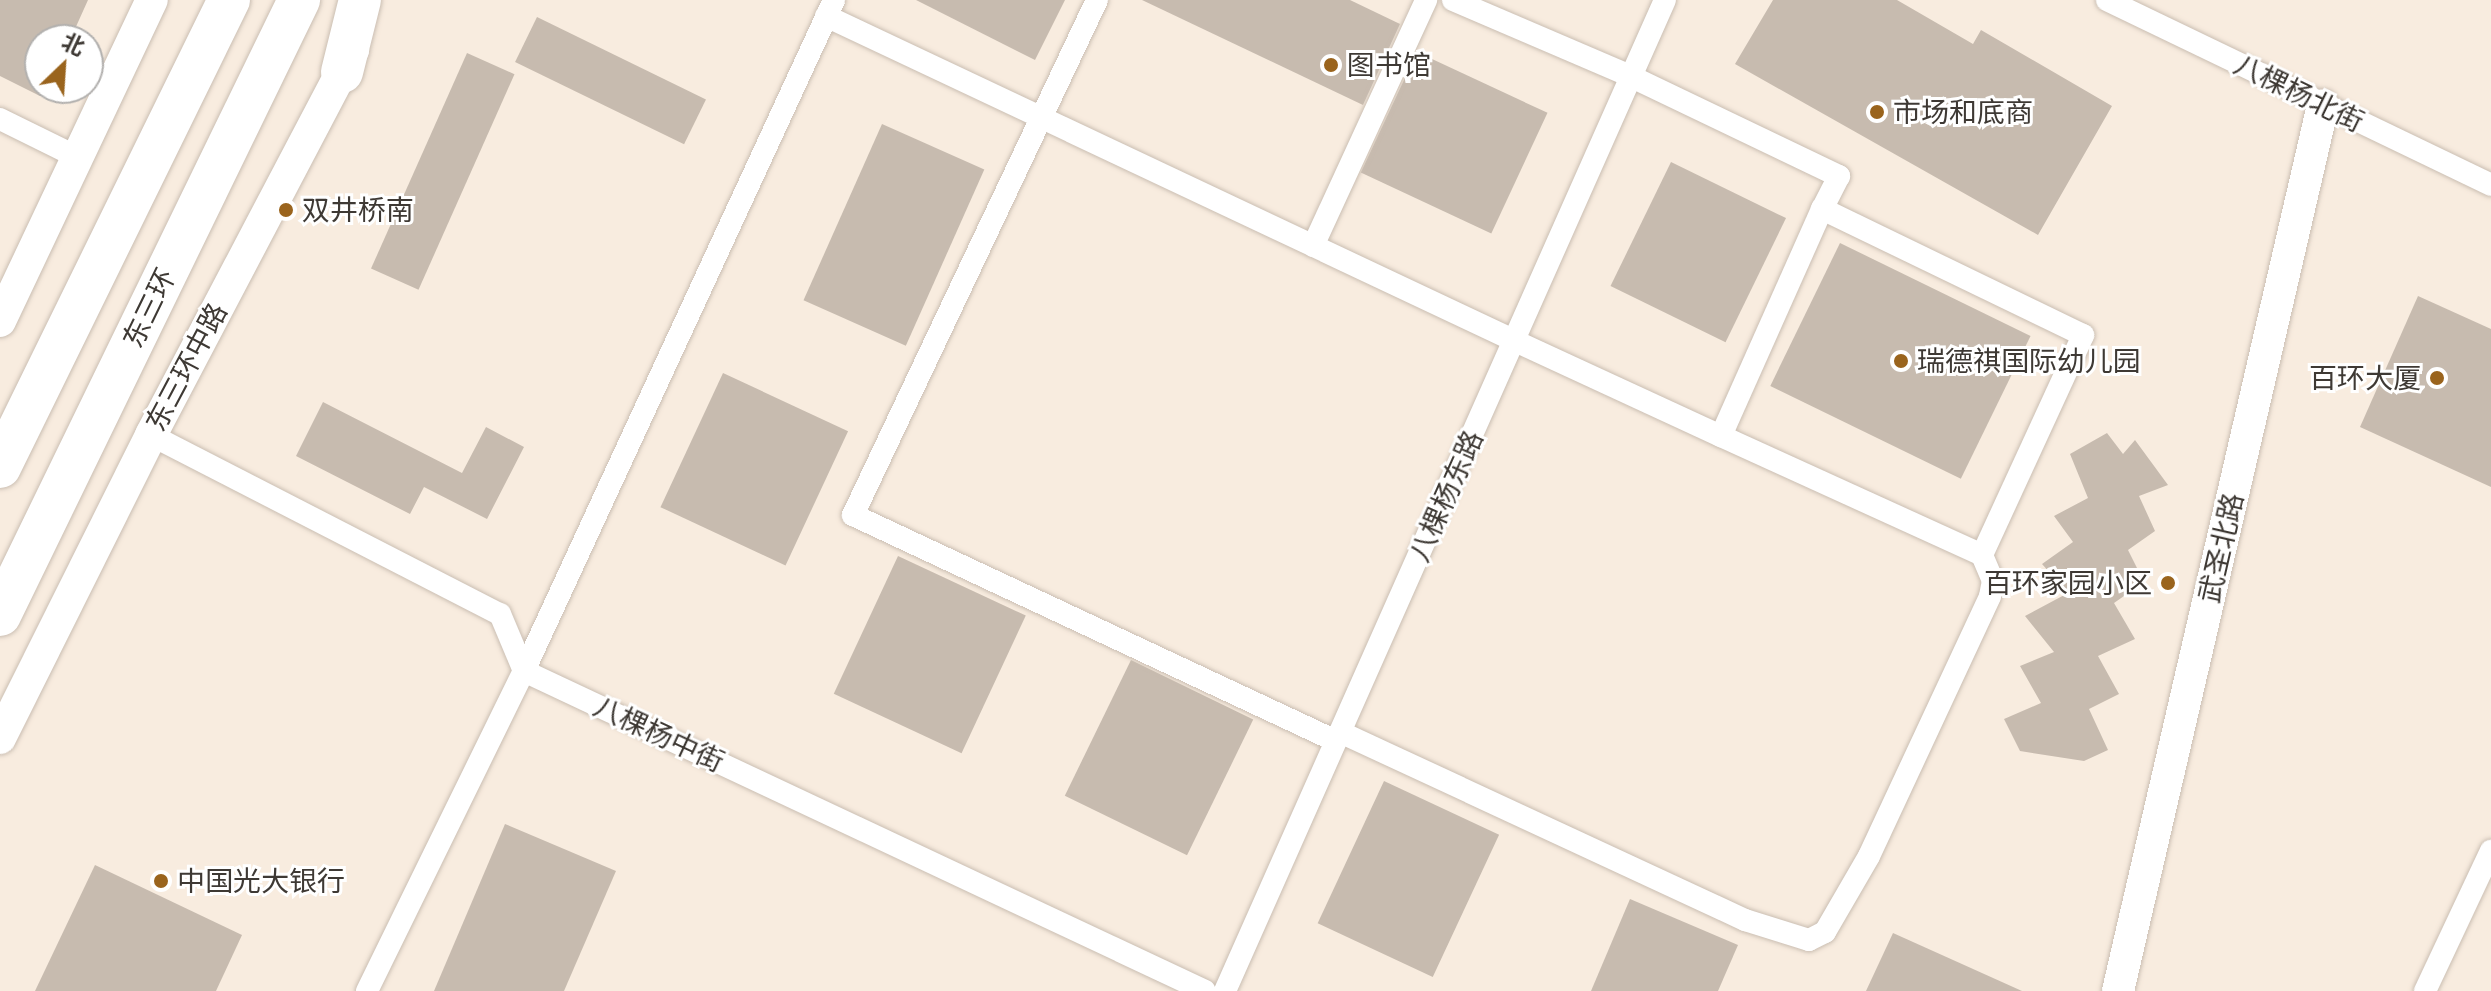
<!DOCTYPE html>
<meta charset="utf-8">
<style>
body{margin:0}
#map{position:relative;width:2491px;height:991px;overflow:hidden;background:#f8ecdf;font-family:"PT Sans","Noto Sans SC",sans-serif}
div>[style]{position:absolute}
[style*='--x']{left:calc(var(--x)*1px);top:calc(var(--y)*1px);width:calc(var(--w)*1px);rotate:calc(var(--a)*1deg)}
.building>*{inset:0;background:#c7bbaf;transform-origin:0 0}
.roads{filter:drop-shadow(0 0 2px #cabeb2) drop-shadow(0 0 2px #cabeb2)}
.street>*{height:22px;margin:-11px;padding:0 11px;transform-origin:11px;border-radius:11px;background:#fff}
.secondary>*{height:32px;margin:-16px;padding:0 16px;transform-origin:16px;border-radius:16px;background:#fff}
.highway>*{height:42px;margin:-21px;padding:0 21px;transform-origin:21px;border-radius:21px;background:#fff}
.dots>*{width:22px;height:22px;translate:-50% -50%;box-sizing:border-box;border:4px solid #fff;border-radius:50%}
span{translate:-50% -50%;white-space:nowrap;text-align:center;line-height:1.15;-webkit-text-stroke:6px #fff;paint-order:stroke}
.poi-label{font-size:28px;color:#3e3934}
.left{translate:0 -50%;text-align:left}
.right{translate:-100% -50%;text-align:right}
.street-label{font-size:28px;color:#3e3934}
.north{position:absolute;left:24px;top:24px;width:80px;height:80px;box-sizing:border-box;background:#fff;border:2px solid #b2b0ae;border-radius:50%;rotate:25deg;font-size:22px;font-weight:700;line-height:32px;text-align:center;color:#3e3934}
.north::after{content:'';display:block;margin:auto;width:28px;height:36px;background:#9a641d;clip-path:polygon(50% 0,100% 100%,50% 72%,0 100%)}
</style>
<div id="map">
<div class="building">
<i style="clip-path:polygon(0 0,88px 0,70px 40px,40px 40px,40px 96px,0 76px)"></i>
<i style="clip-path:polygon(916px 0,1065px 0,1035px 60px)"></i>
<i style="clip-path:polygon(1142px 0,1350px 0,1400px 24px,1363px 105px)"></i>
<i style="clip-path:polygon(1773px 0,1897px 0,1973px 44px,1981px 30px,2112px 106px,2038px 235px,1735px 64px)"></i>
<i style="left:537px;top:17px;width:188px;height:50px;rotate:26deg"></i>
<i style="left:1417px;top:52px;width:144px;height:133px;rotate:25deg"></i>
<i style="left:467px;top:53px;width:52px;height:236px;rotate:24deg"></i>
<i style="left:882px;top:124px;width:112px;height:193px;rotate:24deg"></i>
<i style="left:1671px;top:162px;width:128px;height:138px;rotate:26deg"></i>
<i style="left:1840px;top:243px;width:212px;height:159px;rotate:26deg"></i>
<i style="clip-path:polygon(2418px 296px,2491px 329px,2491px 487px,2360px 427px)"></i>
<i style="left:723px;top:373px;width:138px;height:148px;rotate:25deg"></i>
<i style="clip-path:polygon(323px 402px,462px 473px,486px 427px,524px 447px,487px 519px,424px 487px,410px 514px,296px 456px)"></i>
<i style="clip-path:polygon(2107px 433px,2123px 454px,2135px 440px,2168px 485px,2139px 496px,2155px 531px,2128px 550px,2144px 582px,2114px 603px,2135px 639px,2098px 656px,2119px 694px,2089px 709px,2108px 750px,2084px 761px,2020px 751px,2004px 719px,2041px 703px,2020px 666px,2054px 652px,2025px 616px,2068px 593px,2042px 564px,2073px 542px,2054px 516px,2088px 498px,2070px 454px)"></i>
<i style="left:898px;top:556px;width:141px;height:152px;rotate:25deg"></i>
<i style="left:1131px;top:660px;width:136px;height:151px;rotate:26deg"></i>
<i style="left:1384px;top:781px;width:127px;height:157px;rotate:25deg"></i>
<i style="clip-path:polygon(505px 824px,616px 871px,564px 991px,434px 991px)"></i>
<i style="clip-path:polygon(95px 865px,242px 935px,216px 991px,35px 991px)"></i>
<i style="clip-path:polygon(1630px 899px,1738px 945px,1718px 991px,1591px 991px)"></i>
<i style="clip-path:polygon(1893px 933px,2022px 991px,1866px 991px)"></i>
</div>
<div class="roads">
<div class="street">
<i style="--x:1097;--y:0;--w:570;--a:115.35"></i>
<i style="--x:853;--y:515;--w:533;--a:25.08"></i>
<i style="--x:1453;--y:0;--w:193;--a:23.2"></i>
<i style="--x:1630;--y:76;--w:232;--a:25.6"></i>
<i style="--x:1839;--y:176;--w:37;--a:117"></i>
<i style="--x:2107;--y:0;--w:426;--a:25.7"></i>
<i style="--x:826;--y:16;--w:762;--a:25.25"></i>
<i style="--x:1515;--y:341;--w:227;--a:24.8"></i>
<i style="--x:1721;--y:436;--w:287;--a:24.5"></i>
<i style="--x:1982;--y:555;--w:242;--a:-65.3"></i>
<i style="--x:2083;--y:335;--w:290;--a:-154.2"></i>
<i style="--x:1822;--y:209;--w:248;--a:114"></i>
<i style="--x:0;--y:119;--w:84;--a:26.3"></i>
<i style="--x:1313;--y:246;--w:271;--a:-65.3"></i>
<i style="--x:151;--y:435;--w:392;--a:27.2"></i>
<i style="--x:500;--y:614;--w:62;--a:67.2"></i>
<i style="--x:524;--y:671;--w:752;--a:25.17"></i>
<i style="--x:1340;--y:732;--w:447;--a:24.9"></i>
<i style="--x:1745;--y:920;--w:67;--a:17.4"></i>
<i style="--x:1809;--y:940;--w:18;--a:-27"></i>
<i style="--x:1825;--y:932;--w:88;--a:-59.9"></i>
<i style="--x:1869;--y:856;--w:287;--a:-65"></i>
<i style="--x:1990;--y:596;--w:15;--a:-79"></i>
<i style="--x:1993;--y:581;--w:28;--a:-113"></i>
<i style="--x:367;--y:991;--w:356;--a:-63.9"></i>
<i style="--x:524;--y:671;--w:739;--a:-65.2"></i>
<i style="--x:1225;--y:991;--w:1084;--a:-66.06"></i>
<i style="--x:2425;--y:991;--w:155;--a:-64.8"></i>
</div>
<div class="secondary">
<i style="--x:0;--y:321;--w:355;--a:-64.7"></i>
<i style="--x:0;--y:738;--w:339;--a:-63.5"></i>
<i style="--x:151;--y:435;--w:435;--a:-62.3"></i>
<i style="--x:2118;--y:991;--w:909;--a:-76.97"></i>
</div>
<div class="highway">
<i style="--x:342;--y:72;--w:74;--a:-76"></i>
<i style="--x:0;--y:467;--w:520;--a:-63.88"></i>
<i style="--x:0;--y:615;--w:684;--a:-64.07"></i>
</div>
</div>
<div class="dots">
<i style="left:1331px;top:65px;background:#9a641d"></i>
<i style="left:1877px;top:112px;background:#9a641d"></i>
<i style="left:286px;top:210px;background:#9a641d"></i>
<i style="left:1901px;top:361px;background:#9a641d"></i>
<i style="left:2437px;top:378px;background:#9a641d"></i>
<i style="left:2168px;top:583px;background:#9a641d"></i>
<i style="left:161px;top:881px;background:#9a641d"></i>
</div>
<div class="poi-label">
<span class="left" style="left:1347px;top:65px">图书馆</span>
<span class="left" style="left:1893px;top:112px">市场和底商</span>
<span class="left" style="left:302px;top:210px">双井桥南</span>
<span class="left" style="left:1917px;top:361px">瑞德祺国际幼儿园</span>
<span class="right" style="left:2421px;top:378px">百环大厦</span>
<span class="right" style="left:2152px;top:583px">百环家园小区</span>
<span class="left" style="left:177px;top:881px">中国光大银行</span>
</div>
<div class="street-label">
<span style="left:2299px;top:93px;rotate:26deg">八棵杨北街</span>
<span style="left:149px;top:308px;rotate:-64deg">东三环</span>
<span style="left:186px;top:367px;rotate:-62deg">东三环中路</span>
<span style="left:1446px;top:496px;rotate:-66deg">八棵杨东路</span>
<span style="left:2221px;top:548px;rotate:-77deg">武圣北路</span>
<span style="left:659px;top:734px;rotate:25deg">八棵杨中街</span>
</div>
<div class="north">北</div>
</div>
